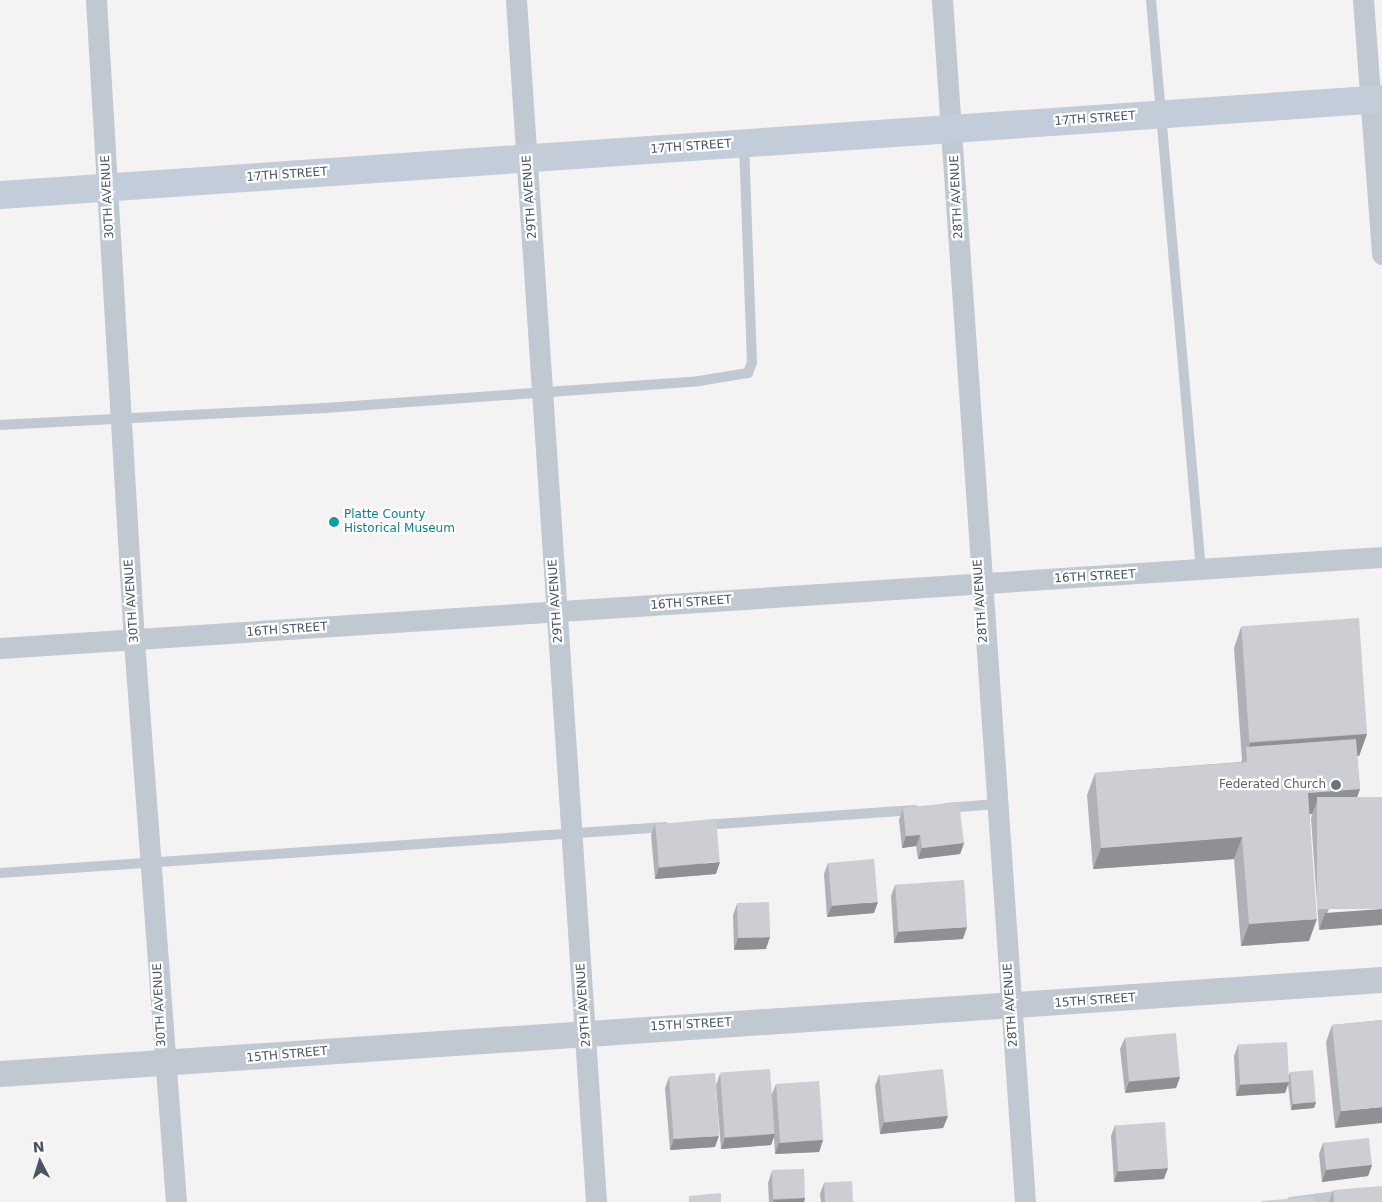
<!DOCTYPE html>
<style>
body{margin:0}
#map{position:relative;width:1382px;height:1202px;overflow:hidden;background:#f4f2f2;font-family:"DejaVu Sans",sans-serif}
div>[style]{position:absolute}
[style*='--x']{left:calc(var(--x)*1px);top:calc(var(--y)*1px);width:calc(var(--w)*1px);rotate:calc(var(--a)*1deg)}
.service>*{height:10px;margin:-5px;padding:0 5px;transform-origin:5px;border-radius:5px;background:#c0c8d2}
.minor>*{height:21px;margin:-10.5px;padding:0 10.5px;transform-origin:10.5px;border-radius:10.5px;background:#c0c8d2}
.tertiary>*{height:26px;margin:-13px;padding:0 13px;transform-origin:13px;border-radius:13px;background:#c0c8d2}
.secondary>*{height:28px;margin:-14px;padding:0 14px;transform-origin:14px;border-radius:14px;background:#c3ccd9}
.wall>*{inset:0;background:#afb1b6}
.shaded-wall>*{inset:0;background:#8f9094}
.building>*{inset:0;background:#ccced4;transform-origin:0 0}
.dots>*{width:14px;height:14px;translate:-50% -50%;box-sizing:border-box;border:2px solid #fff;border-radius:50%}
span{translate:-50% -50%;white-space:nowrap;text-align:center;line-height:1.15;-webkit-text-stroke:4.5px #fff;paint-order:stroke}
.street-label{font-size:12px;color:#495361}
.culture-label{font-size:12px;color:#0d838f}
.left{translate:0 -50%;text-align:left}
.worship-label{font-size:12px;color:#5b616d}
.right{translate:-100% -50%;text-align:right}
.north{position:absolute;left:15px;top:1137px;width:50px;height:50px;-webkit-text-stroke:4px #fff;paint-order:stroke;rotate:355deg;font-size:14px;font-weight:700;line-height:20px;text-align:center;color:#495361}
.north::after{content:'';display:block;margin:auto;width:18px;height:22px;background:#495361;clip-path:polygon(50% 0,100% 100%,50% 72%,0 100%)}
</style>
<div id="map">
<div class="service">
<i style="--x:1151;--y:0;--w:572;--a:84.99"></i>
<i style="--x:0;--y:425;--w:325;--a:-3"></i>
<i style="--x:325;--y:408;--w:375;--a:-4.1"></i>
<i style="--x:699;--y:381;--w:50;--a:-9.3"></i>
<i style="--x:748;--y:373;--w:12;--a:-70"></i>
<i style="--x:752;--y:362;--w:217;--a:-92.1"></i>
<i style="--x:946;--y:808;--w:51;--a:-4.5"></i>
<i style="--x:704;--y:825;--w:211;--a:-4.1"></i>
<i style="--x:0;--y:873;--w:667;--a:-3.96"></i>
<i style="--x:1291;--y:1202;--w:53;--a:-7.5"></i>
</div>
<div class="minor">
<i style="--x:96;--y:0;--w:642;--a:86.61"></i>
<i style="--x:134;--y:641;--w:563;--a:85.72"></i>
<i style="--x:516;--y:0;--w:1205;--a:86.19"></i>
<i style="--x:942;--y:0;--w:1205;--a:86.05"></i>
<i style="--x:1363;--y:0;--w:255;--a:85.7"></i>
<i style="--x:0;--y:648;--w:1385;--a:-3.77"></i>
</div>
<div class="tertiary">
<i style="--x:0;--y:1074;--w:1385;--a:-3.89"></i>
</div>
<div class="secondary">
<i style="--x:0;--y:195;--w:1385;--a:-3.97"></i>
</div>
<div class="wall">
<i style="clip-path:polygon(1241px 627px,1367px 734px,1359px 756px,1357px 756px,1360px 789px,1356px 799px,1382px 797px,1319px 930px,1311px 819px,1312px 814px,1310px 814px,1309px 941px,1241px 946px,1234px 859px,1093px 869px,1087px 795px,1095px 773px,1241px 762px,1242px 760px,1234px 648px)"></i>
<i style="clip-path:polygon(903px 808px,964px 843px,960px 854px,918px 859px,916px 846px,902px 848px,899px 820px)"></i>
<i style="clip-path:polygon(655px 824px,716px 874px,655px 879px,651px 835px)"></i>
<i style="clip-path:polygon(828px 863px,874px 913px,827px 917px,824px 874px)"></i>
<i style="clip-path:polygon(895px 885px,963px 939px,894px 943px,891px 896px)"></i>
<i style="clip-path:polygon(737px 904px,766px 949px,734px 950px,733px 915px)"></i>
<i style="clip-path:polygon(1382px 1020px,1335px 1128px,1326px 1042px,1332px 1025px)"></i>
<i style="clip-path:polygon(1125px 1038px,1180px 1077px,1176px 1088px,1125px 1093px,1120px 1049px)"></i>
<i style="clip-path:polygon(1238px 1045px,1289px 1075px,1290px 1072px,1316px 1102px,1314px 1108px,1291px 1110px,1288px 1084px,1285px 1093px,1236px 1096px,1234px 1056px)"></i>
<i style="clip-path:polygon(720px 1074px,772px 1094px,776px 1084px,823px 1140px,819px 1152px,775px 1154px,774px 1137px,771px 1145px,721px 1149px,716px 1085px)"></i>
<i style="clip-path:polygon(879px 1075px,948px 1116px,943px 1128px,880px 1134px,875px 1086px)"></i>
<i style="clip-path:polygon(669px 1077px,715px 1147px,670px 1150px,665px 1088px)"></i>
<i style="clip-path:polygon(1115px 1125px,1164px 1179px,1114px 1182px,1111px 1136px)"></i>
<i style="clip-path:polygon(1323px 1143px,1372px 1165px,1368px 1176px,1322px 1182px,1319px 1154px)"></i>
<i style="clip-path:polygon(772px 1171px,805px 1198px,804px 1202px,769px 1202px,768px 1183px)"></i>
<i style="clip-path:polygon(824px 1183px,853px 1202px,821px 1202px,820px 1194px)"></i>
<i style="clip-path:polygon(1333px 1190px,1382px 1202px,1329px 1202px)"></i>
</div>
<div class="shaded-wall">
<i style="clip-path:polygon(1367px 734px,1359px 756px,1246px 765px,1247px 762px,1247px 753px,1250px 743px)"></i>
<i style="clip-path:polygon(1360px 789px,1352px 811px,1317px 802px,1312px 814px,1300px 814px,1308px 793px)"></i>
<i style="clip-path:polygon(920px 835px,916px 846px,902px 848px,906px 836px)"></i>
<i style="clip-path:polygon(1242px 837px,1234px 859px,1093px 869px,1101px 848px)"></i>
<i style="clip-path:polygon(964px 843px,960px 854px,918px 859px,922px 848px)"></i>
<i style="clip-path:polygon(720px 862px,716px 874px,655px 879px,659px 868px)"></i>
<i style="clip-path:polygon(878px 902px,874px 913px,827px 917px,832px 906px)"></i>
<i style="clip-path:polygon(1382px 909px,1382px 925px,1319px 930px,1325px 913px)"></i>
<i style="clip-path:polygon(1317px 919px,1309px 941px,1241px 946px,1249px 924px)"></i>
<i style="clip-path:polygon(967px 927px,963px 939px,894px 943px,898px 932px)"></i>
<i style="clip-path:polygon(770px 937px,766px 949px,734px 950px,738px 938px)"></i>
<i style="clip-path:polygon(1180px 1077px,1176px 1088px,1125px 1093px,1129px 1082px)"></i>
<i style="clip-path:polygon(1289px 1082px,1285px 1093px,1236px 1096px,1240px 1085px)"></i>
<i style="clip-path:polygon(1316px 1102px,1314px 1108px,1291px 1110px,1293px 1104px)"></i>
<i style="clip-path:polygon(1382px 1107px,1382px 1123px,1335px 1128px,1341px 1111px)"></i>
<i style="clip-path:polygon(948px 1116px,943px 1128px,880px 1134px,884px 1122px)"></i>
<i style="clip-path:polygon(775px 1134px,771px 1145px,721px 1149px,725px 1138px)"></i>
<i style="clip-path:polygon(719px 1136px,715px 1147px,670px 1150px,674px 1139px)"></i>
<i style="clip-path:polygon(823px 1140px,819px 1152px,775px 1154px,779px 1143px)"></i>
<i style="clip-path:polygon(1372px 1165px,1368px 1176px,1322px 1182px,1326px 1170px)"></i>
<i style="clip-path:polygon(1168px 1168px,1164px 1179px,1114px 1182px,1118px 1171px)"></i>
<i style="clip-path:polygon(805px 1198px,804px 1202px,773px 1202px,774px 1200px)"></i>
</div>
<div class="building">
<i style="left:1359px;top:618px;width:116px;height:118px;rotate:86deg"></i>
<i style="clip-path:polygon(1356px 739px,1360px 789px,1308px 793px,1317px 919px,1249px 924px,1242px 837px,1101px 848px,1095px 773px,1247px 762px,1246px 747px)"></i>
<i style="left:1382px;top:797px;width:112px;height:65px;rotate:90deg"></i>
<i style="clip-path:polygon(959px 802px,964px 843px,922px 848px,920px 835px,906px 836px,903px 808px)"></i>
<i style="left:716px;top:819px;width:43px;height:61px;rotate:85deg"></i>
<i style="left:874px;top:859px;width:43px;height:46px;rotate:85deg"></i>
<i style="left:964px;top:880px;width:47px;height:69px;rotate:86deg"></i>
<i style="left:769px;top:902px;width:35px;height:32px;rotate:88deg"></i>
<i style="clip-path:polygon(1382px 1020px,1382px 1107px,1341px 1111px,1332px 1025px)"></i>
<i style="left:1176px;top:1033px;width:44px;height:51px;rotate:85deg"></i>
<i style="left:1287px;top:1042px;width:40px;height:49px;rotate:87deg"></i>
<i style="left:770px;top:1069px;width:65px;height:50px;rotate:86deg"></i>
<i style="left:943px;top:1069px;width:47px;height:64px;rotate:84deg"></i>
<i style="left:1313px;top:1070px;width:32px;height:23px;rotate:85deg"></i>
<i style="left:715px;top:1073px;width:63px;height:46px;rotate:86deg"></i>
<i style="left:819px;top:1081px;width:59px;height:43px;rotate:86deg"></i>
<i style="left:1165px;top:1122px;width:46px;height:50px;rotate:86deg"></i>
<i style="left:1369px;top:1138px;width:27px;height:46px;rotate:84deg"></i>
<i style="left:804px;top:1169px;width:29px;height:32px;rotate:88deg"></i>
<i style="left:852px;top:1181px;width:21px;height:28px;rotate:87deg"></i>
<i style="clip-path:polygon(1382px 1186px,1382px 1202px,1334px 1202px,1333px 1190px)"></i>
<i style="clip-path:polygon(721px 1193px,721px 1202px,689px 1202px,689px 1196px)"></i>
<i style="clip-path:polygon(1314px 1197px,1314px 1202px,1261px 1202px,1261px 1201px)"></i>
</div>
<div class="dots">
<i style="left:334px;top:522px;background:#0f9aa8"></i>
<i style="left:1336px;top:785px;background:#6b7280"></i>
</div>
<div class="street-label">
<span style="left:1095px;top:119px;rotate:-4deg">17TH STREET</span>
<span style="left:691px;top:147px;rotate:-4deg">17TH STREET</span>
<span style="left:287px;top:175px;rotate:-4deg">17TH STREET</span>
<span style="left:108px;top:197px;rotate:-93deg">30TH AVENUE</span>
<span style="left:530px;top:197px;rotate:-94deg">29TH AVENUE</span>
<span style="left:957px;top:197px;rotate:-93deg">28TH AVENUE</span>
<span style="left:1095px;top:577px;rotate:-3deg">16TH STREET</span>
<span style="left:132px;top:601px;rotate:-94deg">30TH AVENUE</span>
<span style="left:556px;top:601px;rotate:-94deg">29TH AVENUE</span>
<span style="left:981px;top:601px;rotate:-94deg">28TH AVENUE</span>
<span style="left:691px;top:603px;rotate:-4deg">16TH STREET</span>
<span style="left:287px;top:630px;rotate:-4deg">16TH STREET</span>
<span style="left:1095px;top:1001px;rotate:-4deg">15TH STREET</span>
<span style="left:160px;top:1005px;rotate:-93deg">30TH AVENUE</span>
<span style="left:584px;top:1005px;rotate:-94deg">29TH AVENUE</span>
<span style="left:1011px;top:1005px;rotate:-94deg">28TH AVENUE</span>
<span style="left:691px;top:1025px;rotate:-3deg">15TH STREET</span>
<span style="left:287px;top:1055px;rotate:-5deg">15TH STREET</span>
</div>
<div class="culture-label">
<span class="left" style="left:344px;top:522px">Platte County<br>Historical Museum</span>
</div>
<div class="worship-label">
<span class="right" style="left:1326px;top:785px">Federated Church</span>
</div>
<div class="north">N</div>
</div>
